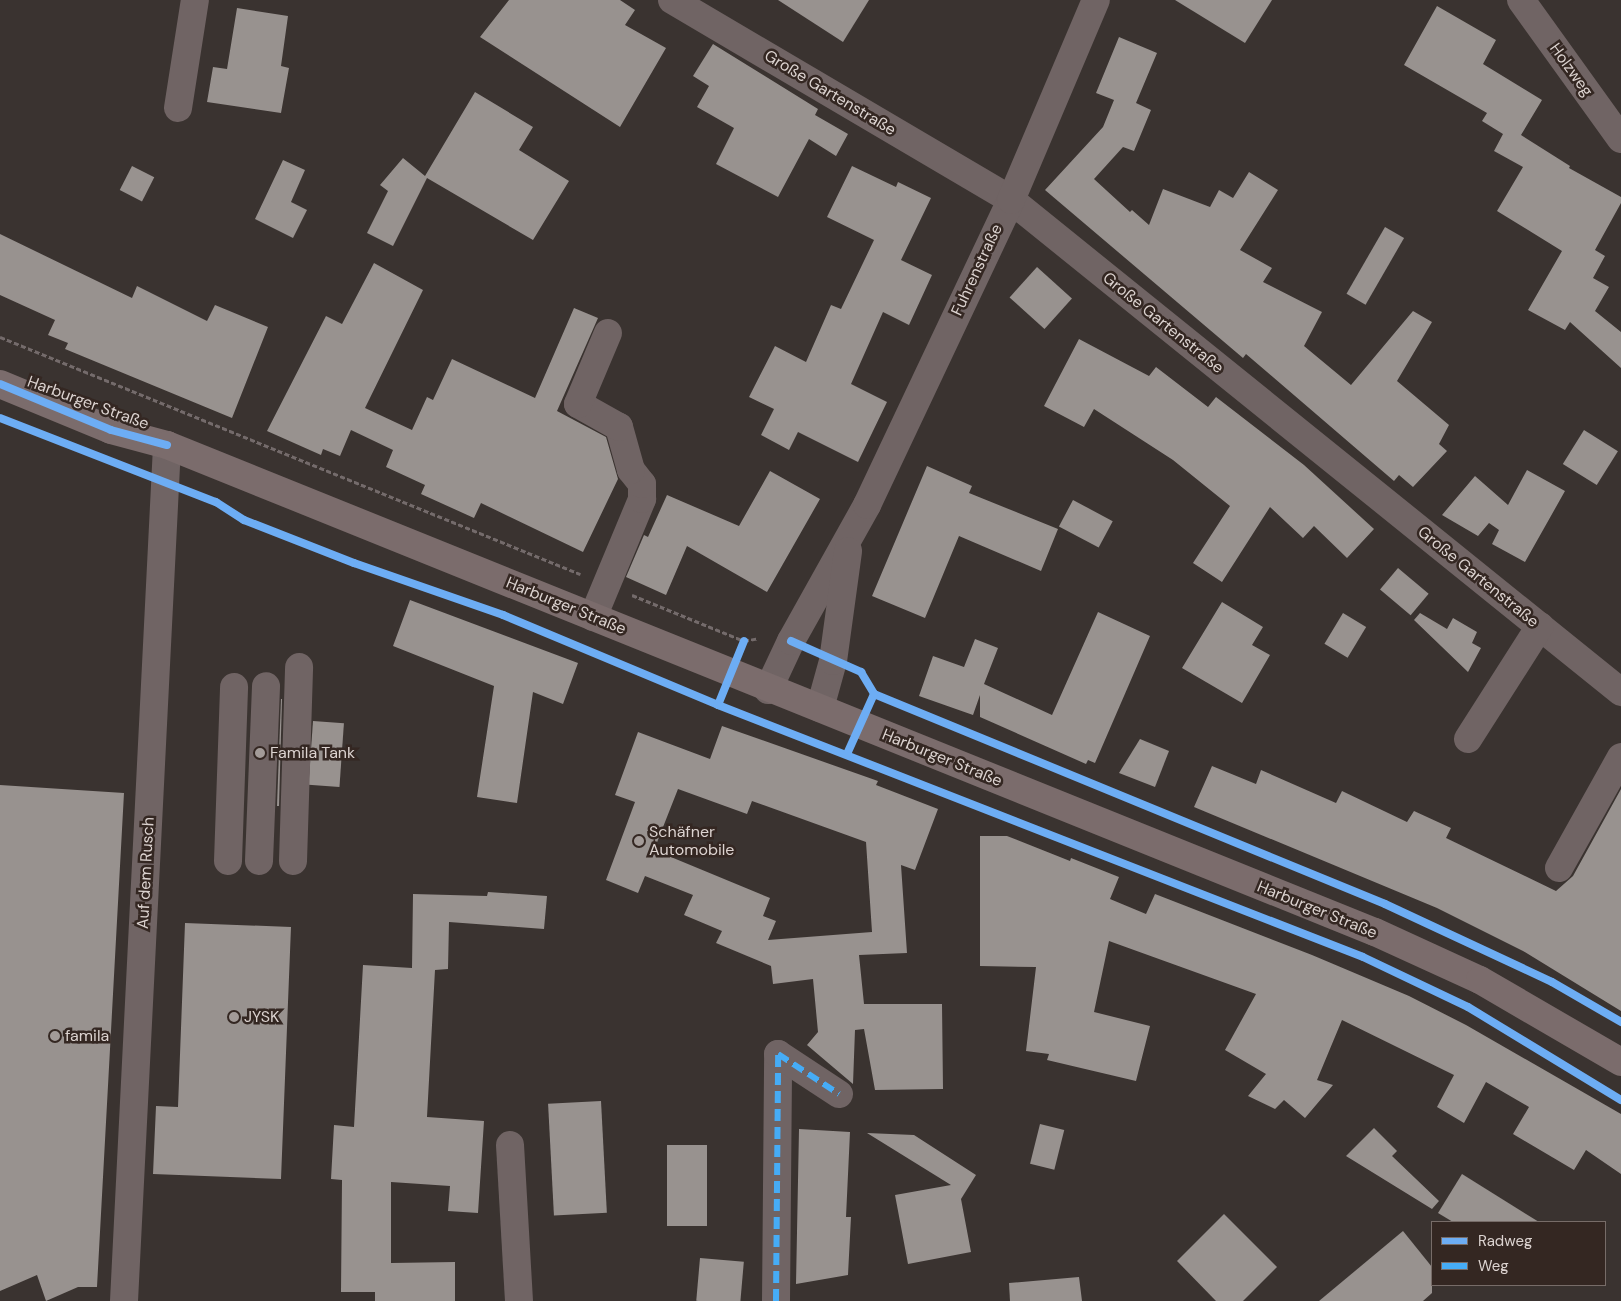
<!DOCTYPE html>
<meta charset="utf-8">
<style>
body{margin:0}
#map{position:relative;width:1621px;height:1301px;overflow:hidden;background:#3a3330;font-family:"DM Sans",sans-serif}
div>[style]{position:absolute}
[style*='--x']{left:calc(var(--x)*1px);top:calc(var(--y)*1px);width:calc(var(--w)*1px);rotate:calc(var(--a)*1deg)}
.building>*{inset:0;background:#98928f;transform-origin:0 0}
.path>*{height:3px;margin-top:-1.5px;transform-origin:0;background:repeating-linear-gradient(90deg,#746b6b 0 5px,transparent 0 7.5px)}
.minor>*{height:28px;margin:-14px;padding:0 14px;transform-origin:14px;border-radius:14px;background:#706464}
.major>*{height:28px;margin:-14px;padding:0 14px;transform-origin:14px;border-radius:14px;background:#7b6c6c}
.quiet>*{height:6px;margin-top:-3px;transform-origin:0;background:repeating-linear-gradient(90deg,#46acf6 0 12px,transparent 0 18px)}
.cycleway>*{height:8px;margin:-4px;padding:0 4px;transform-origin:4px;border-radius:4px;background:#6dadf4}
.dots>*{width:14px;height:14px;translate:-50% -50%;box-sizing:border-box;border:2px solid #342722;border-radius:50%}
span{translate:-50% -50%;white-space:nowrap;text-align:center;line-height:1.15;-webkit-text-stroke:5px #342722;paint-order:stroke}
.street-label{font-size:16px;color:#dcd3d0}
.poi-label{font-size:16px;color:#dcd3d0}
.left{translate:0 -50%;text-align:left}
.legend{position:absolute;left:1431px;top:1221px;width:175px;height:65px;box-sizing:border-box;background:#342722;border:1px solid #776c68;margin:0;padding:6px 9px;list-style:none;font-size:15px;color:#dcd3d0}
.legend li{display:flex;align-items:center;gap:10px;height:25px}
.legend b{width:25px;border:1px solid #776c68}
</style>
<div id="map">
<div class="building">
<i style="clip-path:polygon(509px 0,620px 0,635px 10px,625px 25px,666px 48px,620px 127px,480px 37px)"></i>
<i style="clip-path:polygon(778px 0,869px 0,843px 42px)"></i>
<i style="clip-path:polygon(1175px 0,1272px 0,1245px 43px)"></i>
<i style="clip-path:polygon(1437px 6px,1496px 40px,1483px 64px,1542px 100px,1521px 135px,1570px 166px,1569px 168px,1621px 197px,1621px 203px,1595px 250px,1605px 256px,1593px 278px,1609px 287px,1595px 311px,1621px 332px,1621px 368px,1570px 322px,1565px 330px,1528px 310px,1562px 251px,1497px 211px,1523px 167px,1494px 151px,1503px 134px,1482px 121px,1487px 113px,1404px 65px)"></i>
<i style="clip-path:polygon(237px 8px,288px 16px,281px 66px,289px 68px,281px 113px,207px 102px,213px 67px,227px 69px)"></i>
<i style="clip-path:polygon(1119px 37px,1157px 53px,1136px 103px,1151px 110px,1134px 151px,1123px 147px,1094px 179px,1130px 212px,1132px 210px,1149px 225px,1163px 189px,1210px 207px,1219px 190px,1233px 198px,1249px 172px,1278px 190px,1240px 250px,1272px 268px,1263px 282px,1322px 312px,1304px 346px,1351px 385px,1413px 311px,1432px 322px,1397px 381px,1449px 425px,1439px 444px,1447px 451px,1413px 487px,1399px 475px,1394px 481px,1246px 354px,1243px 358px,1045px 190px,1103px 127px,1114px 100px,1096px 93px)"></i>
<i style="clip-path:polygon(713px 44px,818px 109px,815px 115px,848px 134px,836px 156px,809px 139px,778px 197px,716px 164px,734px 128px,697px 107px,709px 86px,693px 76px)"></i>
<i style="clip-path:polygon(475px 92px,533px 127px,519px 150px,569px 181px,533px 240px,427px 178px,393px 246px,367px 233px,388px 191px,380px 185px,403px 158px,425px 176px)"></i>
<i style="clip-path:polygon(283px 160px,305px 170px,291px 202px,307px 210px,293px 238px,255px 219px)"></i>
<i style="left:132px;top:166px;width:25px;height:27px;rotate:27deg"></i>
<i style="clip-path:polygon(852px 166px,896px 187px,898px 182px,931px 198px,901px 260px,932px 275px,909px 325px,883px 312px,851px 384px,887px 402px,858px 462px,798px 432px,789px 450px,761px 435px,774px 409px,749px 397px,775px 346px,806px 362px,831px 305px,841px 309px,874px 240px,827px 217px)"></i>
<i style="left:1385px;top:227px;width:22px;height:77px;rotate:30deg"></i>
<i style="clip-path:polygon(0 234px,132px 298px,137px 286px,207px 321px,215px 305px,268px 327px,232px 418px,65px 349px,68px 343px,48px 335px,55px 320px,0 295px)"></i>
<i style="clip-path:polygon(374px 263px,423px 290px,365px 408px,412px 430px,427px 397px,433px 400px,452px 359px,535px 398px,574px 308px,598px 318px,557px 411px,606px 437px,618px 479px,583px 552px,481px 503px,474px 518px,421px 494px,425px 485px,386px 467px,393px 450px,351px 430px,340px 456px,323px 449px,321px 455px,267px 431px,326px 316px,342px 324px)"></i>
<i style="left:1037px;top:267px;width:47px;height:41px;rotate:42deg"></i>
<i style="clip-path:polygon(1079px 339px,1149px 376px,1156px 367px,1208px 407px,1216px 397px,1304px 465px,1374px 529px,1347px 558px,1314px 526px,1303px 538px,1270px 507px,1222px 582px,1193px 563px,1230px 506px,1173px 460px,1094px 409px,1084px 427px,1044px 406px)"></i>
<i style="left:1584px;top:430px;width:40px;height:40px;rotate:32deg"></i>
<i style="clip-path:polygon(927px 466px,972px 486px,969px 493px,1058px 529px,1041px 571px,959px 536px,925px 618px,872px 596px)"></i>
<i style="clip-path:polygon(1527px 470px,1565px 491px,1525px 562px,1492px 544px,1499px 530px,1489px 523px,1478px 536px,1442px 515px,1475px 476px,1508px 505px)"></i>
<i style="clip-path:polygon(770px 471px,820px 499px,767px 592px,687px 546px,666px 595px,626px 577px,644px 535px,648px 537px,667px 495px,739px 526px)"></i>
<i style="left:1073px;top:500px;width:45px;height:30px;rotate:28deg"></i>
<i style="left:1398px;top:568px;width:40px;height:28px;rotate:40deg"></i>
<i style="clip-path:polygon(410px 600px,578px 663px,563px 704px,533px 692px,517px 803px,477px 797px,494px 686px,393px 646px)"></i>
<i style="clip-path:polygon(1222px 602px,1263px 627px,1252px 645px,1270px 655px,1242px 703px,1182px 668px)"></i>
<i style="clip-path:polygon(1098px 612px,1150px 636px,1095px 763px,1088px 760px,1086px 764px,980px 717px,980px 695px,973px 715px,919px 696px,933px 656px,964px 667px,975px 639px,998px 648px,984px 684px,1052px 715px)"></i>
<i style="left:1343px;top:613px;width:27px;height:36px;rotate:31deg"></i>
<i style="clip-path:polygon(1420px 613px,1447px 629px,1453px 618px,1477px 632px,1472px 643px,1481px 648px,1468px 672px,1414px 620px)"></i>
<i style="clip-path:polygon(281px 699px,282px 699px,279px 806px,277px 806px)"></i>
<i style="left:313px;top:721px;width:31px;height:64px;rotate:4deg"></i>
<i style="clip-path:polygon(evenodd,722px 726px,878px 781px,876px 785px,938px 809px,915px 870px,901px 865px,907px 953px,859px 955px,864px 1004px,942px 1004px,943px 1089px,875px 1090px,864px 1029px,855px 1030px,853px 1084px,807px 1045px,818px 1032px,813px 979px,773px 984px,771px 966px,716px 943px,722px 931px,684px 915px,693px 895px,645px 876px,638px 893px,606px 880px,635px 802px,615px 795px,638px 732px,710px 759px,722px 726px,678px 789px,747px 814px,752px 801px,866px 842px,872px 932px,768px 940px,776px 921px,763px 916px,770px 898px,654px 850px,678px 789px)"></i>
<i style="clip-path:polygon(1140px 739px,1169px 751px,1155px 787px,1119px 773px)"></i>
<i style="clip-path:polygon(1212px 766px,1256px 784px,1261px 770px,1336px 803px,1342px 791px,1407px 822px,1414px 811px,1451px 828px,1446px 838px,1556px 891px,1573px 876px,1621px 789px,1621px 1011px,1523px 951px,1437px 908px,1194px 807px)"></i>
<i style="clip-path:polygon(0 785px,124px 793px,97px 1287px,78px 1287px,46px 1301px,37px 1275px,0 1291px)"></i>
<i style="clip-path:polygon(980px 836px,1007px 836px,1070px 861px,1071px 858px,1119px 877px,1110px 899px,1146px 914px,1155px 894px,1312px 955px,1409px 996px,1466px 1025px,1621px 1114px,1621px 1174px,1586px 1150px,1574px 1170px,1513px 1134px,1529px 1107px,1486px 1082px,1464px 1123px,1437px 1107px,1454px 1075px,1342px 1020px,1317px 1080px,1333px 1085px,1305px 1118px,1284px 1100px,1275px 1109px,1248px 1096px,1266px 1074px,1225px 1050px,1256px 994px,1109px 941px,1094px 1012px,1150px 1026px,1136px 1081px,1047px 1060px,1049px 1054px,1026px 1051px,1036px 967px,980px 966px)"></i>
<i style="clip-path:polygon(488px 892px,547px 896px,544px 929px,449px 922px,448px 969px,435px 970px,427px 1117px,484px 1121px,478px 1213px,448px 1211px,450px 1186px,391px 1182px,391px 1263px,455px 1262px,455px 1301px,375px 1301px,375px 1292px,341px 1292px,342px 1180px,331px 1179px,334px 1125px,354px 1127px,363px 965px,412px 968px,413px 894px,487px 896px)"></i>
<i style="clip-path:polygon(185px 923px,291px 927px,281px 1179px,153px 1174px,156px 1106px,178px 1107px)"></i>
<i style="left:601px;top:1101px;width:112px;height:53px;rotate:87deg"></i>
<i style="left:1040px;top:1124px;width:25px;height:41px;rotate:14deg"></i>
<i style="clip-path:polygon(1374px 1128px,1397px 1151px,1392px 1156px,1439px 1201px,1432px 1209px,1346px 1156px)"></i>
<i style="clip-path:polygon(799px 1129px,850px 1132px,846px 1217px,851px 1217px,848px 1275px,796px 1284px)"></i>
<i style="clip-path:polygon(867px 1133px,914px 1135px,976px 1175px,961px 1199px,971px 1252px,908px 1264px,895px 1195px,951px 1185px)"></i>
<i style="left:667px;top:1145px;width:40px;height:81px"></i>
<i style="clip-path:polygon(1462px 1174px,1539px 1222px,1453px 1222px,1438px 1213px)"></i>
<i style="clip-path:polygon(1224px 1214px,1277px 1267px,1243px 1301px,1216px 1301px,1177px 1261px)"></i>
<i style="clip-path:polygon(1403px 1231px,1432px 1267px,1432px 1293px,1423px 1301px,1319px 1301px)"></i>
<i style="left:700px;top:1258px;width:44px;height:43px;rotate:5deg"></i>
<i style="clip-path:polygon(1079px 1277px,1082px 1301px,1010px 1301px,1009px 1283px)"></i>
</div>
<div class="path">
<i style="--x:0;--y:337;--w:627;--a:22.23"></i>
<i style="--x:632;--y:595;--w:121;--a:22.3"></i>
<i style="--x:744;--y:641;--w:15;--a:-11"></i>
</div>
<div class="minor">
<i style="--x:672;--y:0;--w:394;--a:30.5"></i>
<i style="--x:1011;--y:200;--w:784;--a:38.89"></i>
<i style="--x:1521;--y:0;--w:171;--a:54.3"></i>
<i style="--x:178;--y:108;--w:109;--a:-81.1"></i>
<i style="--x:593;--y:617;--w:128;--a:-67.4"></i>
<i style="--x:642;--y:499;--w:15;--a:-90"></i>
<i style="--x:642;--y:484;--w:18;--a:-128"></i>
<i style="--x:631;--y:470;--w:45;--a:-105.6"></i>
<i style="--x:619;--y:427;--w:47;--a:-150.7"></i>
<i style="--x:578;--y:404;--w:77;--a:-67.1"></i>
<i style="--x:768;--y:690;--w:54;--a:-64.9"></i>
<i style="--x:791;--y:641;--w:156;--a:-60.8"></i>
<i style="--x:867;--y:505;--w:337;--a:-64.7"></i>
<i style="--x:1011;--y:200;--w:217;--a:-67"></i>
<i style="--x:820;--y:708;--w:49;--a:-74.5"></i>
<i style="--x:833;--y:661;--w:111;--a:-82.2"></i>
<i style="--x:1468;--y:739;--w:134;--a:-57.5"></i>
<i style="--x:228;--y:861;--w:174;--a:-88"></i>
<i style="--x:259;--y:861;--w:175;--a:-87.7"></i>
<i style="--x:293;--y:861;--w:194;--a:-88.2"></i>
<i style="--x:1559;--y:868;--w:127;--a:-60.8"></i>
<i style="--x:510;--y:1145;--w:156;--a:86.7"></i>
<i style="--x:124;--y:1301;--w:857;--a:-87.12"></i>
<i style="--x:776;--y:1301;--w:247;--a:-89.5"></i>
<i style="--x:778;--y:1054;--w:73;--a:33.3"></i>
</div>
<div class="major">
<i style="--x:0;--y:384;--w:120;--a:22.5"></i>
<i style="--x:111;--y:430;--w:58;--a:15"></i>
<i style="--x:167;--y:445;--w:1302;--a:21.96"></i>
<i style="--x:1375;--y:932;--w:115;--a:24.6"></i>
<i style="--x:1480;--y:980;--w:163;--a:30.2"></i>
</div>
<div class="quiet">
<i style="--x:776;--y:1301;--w:247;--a:-89.5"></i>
<i style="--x:778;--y:1054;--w:73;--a:33.3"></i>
</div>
<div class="cycleway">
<i style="--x:0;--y:384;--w:120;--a:22.5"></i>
<i style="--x:111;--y:430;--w:58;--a:15"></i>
<i style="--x:0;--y:418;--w:232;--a:21.3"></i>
<i style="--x:216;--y:502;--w:33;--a:33"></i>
<i style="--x:244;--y:520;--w:118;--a:21.4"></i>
<i style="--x:354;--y:563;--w:158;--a:19.2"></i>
<i style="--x:503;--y:615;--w:233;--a:22.7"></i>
<i style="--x:718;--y:705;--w:692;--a:21.34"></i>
<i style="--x:1363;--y:957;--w:116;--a:25.5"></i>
<i style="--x:1468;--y:1007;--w:179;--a:31.3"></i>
<i style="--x:791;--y:641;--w:77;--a:23.9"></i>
<i style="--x:861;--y:672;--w:26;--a:59"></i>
<i style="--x:874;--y:694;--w:552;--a:22.34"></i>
<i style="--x:1385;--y:904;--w:184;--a:25"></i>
<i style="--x:1552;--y:982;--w:80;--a:30.1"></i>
<i style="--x:718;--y:705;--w:69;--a:-67.9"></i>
<i style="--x:847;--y:754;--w:66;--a:-65.8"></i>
</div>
<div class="dots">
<i style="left:260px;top:753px;background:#a39b98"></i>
<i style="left:639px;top:841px;background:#a39b98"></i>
<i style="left:234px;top:1017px;background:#a39b98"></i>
<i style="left:55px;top:1036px;background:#a39b98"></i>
</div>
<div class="street-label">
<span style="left:1571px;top:70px;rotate:54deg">Holzweg</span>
<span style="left:830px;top:93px;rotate:31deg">Große Gartenstraße</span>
<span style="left:977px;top:270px;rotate:-65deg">Fuhrenstraße</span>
<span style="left:1163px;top:323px;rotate:39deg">Große Gartenstraße</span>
<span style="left:88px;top:403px;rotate:20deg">Harburger Straße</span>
<span style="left:1478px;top:577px;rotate:39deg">Große Gartenstraße</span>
<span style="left:566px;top:606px;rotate:22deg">Harburger Straße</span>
<span style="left:942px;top:758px;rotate:22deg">Harburger Straße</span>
<span style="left:146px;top:873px;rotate:-87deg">Auf dem Rusch</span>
<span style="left:1317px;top:910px;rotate:22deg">Harburger Straße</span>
</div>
<div class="poi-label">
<span class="left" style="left:270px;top:753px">Famila Tank</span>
<span class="left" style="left:649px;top:841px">Schäfner<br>Automobile</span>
<span class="left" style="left:244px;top:1017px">JYSK</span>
<span class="left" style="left:65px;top:1036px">famila</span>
</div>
<ul class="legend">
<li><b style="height:6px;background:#6dadf4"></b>Radweg</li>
<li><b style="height:6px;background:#46acf6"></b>Weg</li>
</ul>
</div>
